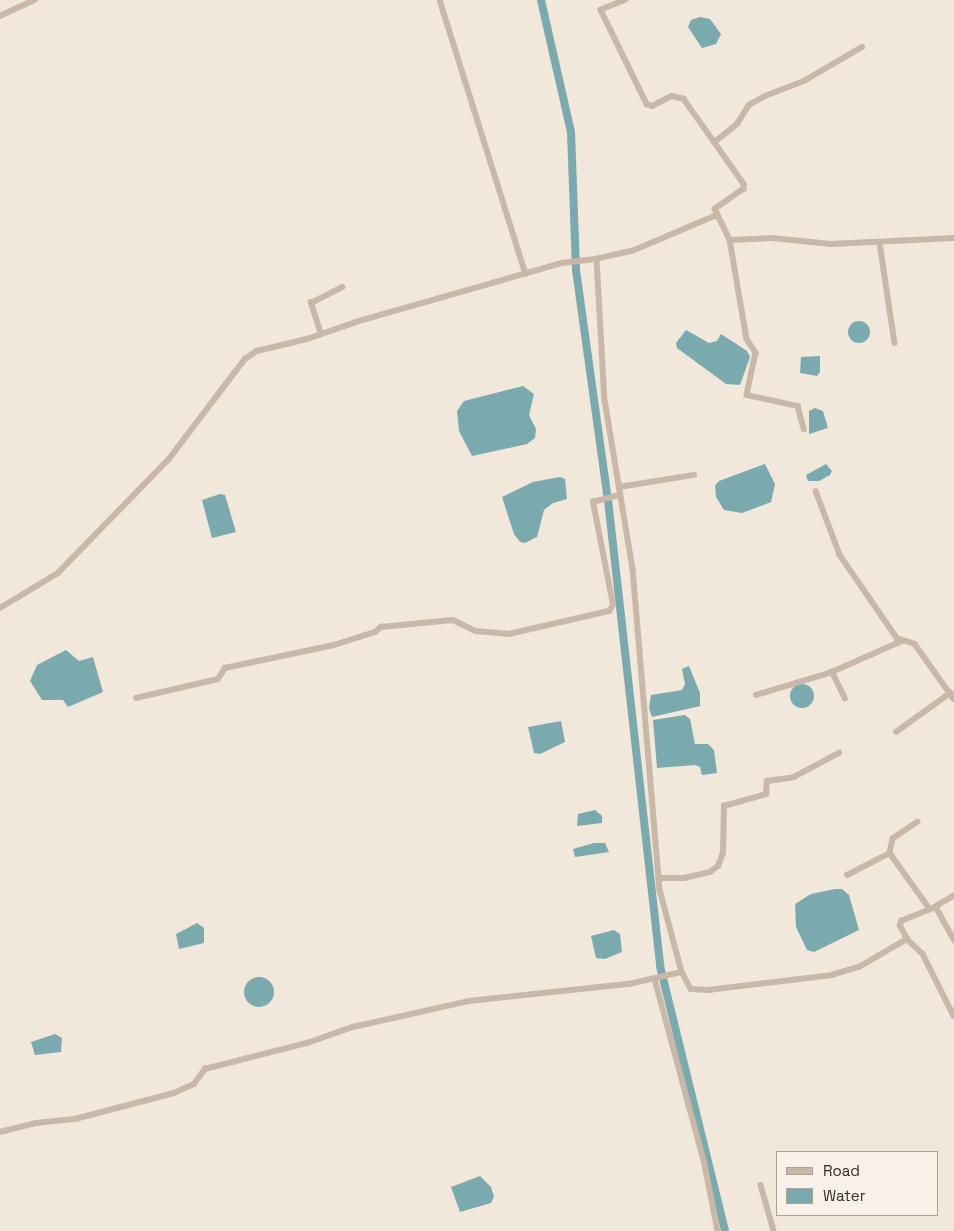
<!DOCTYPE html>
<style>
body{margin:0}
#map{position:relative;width:954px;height:1231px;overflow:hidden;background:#f1e7db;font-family:"Space Grotesk",sans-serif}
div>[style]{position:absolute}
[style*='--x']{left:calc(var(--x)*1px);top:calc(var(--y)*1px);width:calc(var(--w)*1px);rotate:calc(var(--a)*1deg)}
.water>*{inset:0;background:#7baaae}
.round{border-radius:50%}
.canal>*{height:8px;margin:-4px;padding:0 4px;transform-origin:4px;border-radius:4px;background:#7baaae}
.minor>*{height:5.5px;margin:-2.75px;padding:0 2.75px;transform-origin:2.75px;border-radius:2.75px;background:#c9b8a8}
span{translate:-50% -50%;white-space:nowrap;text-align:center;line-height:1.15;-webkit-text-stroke:4.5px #f9f1e8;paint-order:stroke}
.legend{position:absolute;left:776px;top:1151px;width:162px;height:65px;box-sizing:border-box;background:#f9f1e8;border:1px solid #aba29b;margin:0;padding:6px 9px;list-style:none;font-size:15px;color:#362c28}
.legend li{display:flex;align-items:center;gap:10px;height:25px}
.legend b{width:25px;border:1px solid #aba29b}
</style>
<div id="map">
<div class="water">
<i style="clip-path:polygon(700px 17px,710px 19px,721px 34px,716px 44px,702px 48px,688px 27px,691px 20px)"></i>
<i class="round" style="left:848px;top:321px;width:22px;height:22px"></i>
<i style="clip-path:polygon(686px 330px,709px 343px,717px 341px,721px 334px,747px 351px,750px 357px,740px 385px,726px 384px,677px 348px,676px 343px)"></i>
<i style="clip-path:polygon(820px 356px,820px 372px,817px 376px,800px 373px,801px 357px)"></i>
<i style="clip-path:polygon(523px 386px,534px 394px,529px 415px,536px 429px,535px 438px,527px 444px,472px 456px,459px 431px,457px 411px,464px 401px)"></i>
<i style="clip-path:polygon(815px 408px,823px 411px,828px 428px,809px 434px,809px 411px)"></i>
<i style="clip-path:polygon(765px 464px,775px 484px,771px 502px,742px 513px,724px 510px,716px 497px,715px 486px,719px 481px)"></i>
<i style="clip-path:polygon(826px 464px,832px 471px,830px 475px,819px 481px,808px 481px,806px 475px)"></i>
<i style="clip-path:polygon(560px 477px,565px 479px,567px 499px,553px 503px,544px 510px,537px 537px,525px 543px,520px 542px,514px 534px,502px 497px,533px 482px)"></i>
<i style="clip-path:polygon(220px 494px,225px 495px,236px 532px,212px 538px,202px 500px)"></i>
<i style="clip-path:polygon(66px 650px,79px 661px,93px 657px,103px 692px,68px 707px,63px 700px,42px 700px,30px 681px,37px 665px)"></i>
<i style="clip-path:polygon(689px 666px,700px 693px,700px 706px,652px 717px,649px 708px,651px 695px,682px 690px,685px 684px,682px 669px)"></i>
<i class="round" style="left:790px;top:684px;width:24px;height:24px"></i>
<i style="clip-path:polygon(685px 715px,690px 719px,695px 744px,708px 744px,714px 750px,717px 773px,702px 775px,700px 767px,695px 765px,657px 768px,653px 720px)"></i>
<i style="clip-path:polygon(561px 721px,565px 742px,540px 754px,534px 753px,528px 727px)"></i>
<i style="clip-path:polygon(595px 810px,602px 816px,602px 823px,577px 826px,578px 814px)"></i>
<i style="clip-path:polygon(594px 843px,605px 843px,609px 852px,575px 857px,573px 849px)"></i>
<i style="clip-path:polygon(835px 889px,842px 889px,849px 895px,859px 930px,814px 952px,807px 950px,796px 927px,795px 904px,811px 894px)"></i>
<i style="clip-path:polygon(197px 923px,204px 928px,204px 943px,179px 949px,176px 934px)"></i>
<i style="clip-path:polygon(614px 930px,620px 934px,622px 952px,605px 959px,596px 958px,591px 936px)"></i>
<i class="round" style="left:244px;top:977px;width:30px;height:30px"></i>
<i style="clip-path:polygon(55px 1034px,62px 1038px,61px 1052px,35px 1055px,31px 1042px)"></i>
<i style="clip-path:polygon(480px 1176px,491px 1187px,494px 1197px,491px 1203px,460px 1212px,451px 1187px)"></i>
</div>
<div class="canal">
<i style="--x:541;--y:0;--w:135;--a:77.2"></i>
<i style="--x:571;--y:132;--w:138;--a:87.9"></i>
<i style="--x:576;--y:270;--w:241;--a:82.1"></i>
<i style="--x:609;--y:509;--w:460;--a:83.6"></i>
<i style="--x:660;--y:966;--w:273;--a:76.2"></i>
</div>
<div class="minor">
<i style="--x:440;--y:0;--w:287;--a:72.6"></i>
<i style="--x:626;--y:0;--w:27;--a:158"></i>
<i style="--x:601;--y:10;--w:105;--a:63.9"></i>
<i style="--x:647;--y:104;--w:5;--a:22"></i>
<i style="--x:652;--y:106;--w:22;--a:-27"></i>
<i style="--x:672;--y:96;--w:12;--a:14"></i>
<i style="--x:684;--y:99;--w:104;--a:54.8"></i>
<i style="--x:744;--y:184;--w:5;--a:90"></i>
<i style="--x:744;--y:189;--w:35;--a:145"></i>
<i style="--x:715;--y:209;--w:34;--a:64"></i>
<i style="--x:730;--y:240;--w:42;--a:-2.7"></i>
<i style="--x:772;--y:238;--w:59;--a:5.8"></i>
<i style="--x:831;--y:244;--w:123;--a:-2.8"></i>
<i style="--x:0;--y:16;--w:38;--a:-25"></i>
<i style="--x:716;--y:141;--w:27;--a:-39"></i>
<i style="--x:737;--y:124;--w:22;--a:-58"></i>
<i style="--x:749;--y:105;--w:18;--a:-29"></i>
<i style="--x:765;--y:96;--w:42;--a:-21"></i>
<i style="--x:804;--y:81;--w:67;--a:-30.4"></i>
<i style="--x:718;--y:215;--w:92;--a:157"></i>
<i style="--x:633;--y:251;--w:37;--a:167"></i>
<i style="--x:597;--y:259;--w:141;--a:86.8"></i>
<i style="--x:605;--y:400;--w:171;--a:80.6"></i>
<i style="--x:633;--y:569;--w:322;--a:85.2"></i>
<i style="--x:660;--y:890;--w:85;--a:75"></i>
<i style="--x:682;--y:972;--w:19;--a:62"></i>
<i style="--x:691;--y:989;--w:17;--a:3"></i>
<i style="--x:708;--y:990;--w:125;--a:-6.9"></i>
<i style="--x:832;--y:975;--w:28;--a:-17"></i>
<i style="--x:859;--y:967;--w:56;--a:-30.3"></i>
<i style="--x:907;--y:939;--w:15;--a:-118"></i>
<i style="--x:900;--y:926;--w:5;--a:-79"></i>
<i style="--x:901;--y:921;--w:38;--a:-22"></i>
<i style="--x:730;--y:240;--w:100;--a:80.3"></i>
<i style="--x:747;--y:339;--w:17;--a:57"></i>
<i style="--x:756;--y:353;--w:43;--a:102.1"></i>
<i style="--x:747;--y:395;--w:52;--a:12.2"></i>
<i style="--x:798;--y:406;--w:24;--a:75"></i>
<i style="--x:880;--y:243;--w:101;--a:81.5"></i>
<i style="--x:321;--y:334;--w:33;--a:-108"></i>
<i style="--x:311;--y:303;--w:35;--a:-27"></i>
<i style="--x:619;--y:487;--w:76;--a:-9.1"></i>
<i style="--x:816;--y:491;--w:68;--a:69.4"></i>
<i style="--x:840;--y:555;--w:101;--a:55.5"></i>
<i style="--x:897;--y:638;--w:19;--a:18"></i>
<i style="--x:915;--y:644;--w:67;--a:54.7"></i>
<i style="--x:0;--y:608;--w:68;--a:-31.1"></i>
<i style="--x:58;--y:573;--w:159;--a:-45.8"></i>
<i style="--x:169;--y:459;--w:126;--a:-52.8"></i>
<i style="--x:245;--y:359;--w:14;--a:-34"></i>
<i style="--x:257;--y:351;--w:51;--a:-13.5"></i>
<i style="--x:307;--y:339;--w:52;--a:-19.1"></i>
<i style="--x:356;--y:322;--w:214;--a:-16"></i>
<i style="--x:562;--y:263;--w:35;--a:-7"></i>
<i style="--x:756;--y:695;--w:79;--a:-16.8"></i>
<i style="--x:136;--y:698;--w:84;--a:-13"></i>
<i style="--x:218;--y:679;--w:13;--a:-58"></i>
<i style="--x:225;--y:668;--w:111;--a:-11.9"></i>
<i style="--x:334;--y:645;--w:43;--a:-17.6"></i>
<i style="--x:375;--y:632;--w:8;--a:-40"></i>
<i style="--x:381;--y:627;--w:72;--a:-5.6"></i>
<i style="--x:453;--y:620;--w:25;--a:26"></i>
<i style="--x:476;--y:631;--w:33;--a:5"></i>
<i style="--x:509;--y:634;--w:103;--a:-13"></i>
<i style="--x:609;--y:611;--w:7;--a:-56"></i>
<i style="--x:613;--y:605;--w:105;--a:-101"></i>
<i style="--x:593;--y:502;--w:28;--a:-15"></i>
<i style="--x:845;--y:699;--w:30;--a:-116"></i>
<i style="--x:832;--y:672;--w:77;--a:-23.9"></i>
<i style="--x:896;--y:732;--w:67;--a:-35.8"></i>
<i style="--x:918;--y:822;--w:30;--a:146"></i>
<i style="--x:893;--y:839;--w:14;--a:102"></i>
<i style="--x:890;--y:853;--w:69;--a:54.5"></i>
<i style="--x:847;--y:875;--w:48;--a:-27.1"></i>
<i style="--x:659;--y:878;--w:25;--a:0"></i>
<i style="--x:684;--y:878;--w:27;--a:-13"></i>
<i style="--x:710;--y:872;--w:10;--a:-37"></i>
<i style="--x:718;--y:866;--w:14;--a:-69"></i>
<i style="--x:723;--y:853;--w:47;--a:-88.8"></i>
<i style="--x:724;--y:806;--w:44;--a:-15.9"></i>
<i style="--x:766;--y:794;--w:13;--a:-86"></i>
<i style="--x:767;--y:781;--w:27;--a:-8"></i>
<i style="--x:794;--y:777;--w:51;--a:-28.1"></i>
<i style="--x:954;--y:896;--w:21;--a:149"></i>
<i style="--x:936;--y:907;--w:38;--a:61"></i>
<i style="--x:907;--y:939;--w:22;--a:43"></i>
<i style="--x:923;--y:954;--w:69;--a:63.4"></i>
<i style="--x:655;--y:979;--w:188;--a:74.9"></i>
<i style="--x:704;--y:1160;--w:72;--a:78.8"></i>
<i style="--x:0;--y:1132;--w:37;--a:-14"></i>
<i style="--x:36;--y:1123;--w:39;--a:-6"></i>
<i style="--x:75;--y:1119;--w:102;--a:-14.7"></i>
<i style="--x:174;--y:1093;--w:22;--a:-24"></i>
<i style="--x:194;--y:1084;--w:19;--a:-54"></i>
<i style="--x:205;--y:1069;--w:105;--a:-14.3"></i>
<i style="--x:307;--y:1043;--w:49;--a:-19.2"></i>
<i style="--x:353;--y:1027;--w:119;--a:-12.6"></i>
<i style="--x:469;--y:1001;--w:161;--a:-6.1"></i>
<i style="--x:629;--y:984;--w:54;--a:-12.8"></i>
<i style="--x:761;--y:1185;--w:48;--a:74.2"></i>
</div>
<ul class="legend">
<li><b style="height:6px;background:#c9b8a8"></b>Road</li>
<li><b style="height:14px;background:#7baaae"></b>Water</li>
</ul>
</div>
